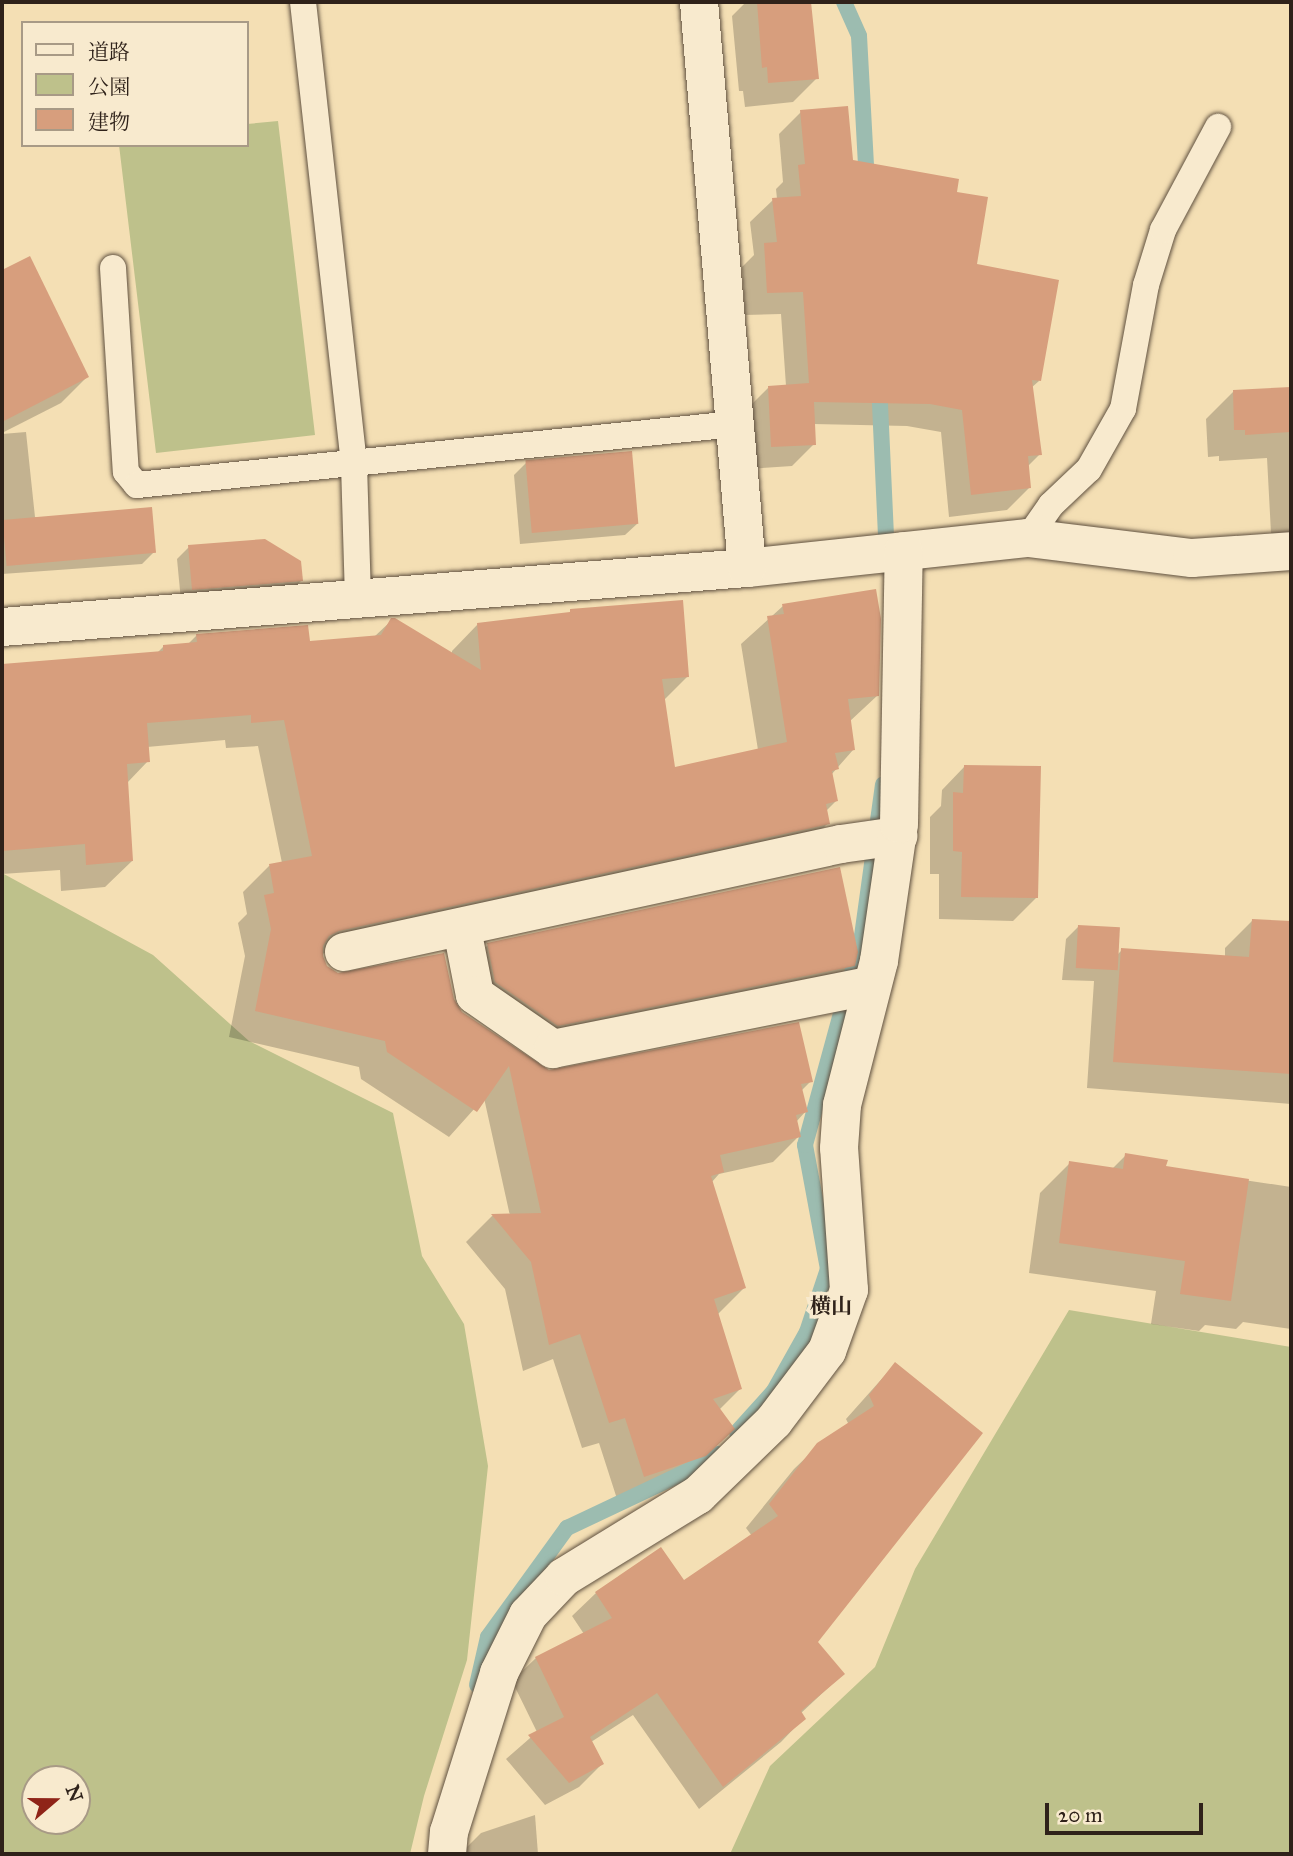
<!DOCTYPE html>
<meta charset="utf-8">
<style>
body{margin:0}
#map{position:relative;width:1293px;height:1856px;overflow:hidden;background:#f4dfb4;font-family:"IM FELL Great Primer","Noto Serif JP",serif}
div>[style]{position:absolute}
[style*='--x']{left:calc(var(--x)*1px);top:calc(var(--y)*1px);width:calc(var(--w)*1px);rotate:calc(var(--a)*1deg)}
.green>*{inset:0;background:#bec18b}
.shadow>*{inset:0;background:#0003}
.stream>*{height:16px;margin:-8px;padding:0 8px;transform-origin:8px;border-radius:8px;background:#9cbcb0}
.building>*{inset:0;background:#d79e7d;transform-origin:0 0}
.roads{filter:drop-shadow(0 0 2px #605140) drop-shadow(0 0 2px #605140)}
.lane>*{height:26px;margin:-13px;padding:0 13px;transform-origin:13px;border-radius:13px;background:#f8eace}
.street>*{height:38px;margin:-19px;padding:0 19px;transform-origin:19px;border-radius:19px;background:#f8eace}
.secondary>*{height:38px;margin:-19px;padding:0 19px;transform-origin:19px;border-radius:19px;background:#f8eace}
span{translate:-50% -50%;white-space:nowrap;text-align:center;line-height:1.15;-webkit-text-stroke:7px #f8eace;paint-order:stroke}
.neighbourhood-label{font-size:21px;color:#2f221a;font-weight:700}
.frame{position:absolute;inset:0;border:4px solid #2f221a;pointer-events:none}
.legend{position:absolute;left:21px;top:21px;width:228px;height:126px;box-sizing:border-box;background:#f8eace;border:2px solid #a89a86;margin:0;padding:9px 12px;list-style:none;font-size:21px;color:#2f221a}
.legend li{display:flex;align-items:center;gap:14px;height:35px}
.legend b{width:35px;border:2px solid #a89a86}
.north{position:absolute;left:21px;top:1765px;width:70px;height:70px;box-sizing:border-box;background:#f8eace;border:2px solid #a89a86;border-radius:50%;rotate:70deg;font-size:19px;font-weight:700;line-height:28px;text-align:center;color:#2f221a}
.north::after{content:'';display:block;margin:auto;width:24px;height:32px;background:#8f2418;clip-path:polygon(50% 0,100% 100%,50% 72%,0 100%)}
.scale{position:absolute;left:1045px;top:1803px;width:158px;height:32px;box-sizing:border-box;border:4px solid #2f221a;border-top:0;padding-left:9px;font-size:21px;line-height:24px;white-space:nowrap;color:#2f221a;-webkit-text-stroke:5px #f8eace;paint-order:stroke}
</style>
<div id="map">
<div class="green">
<i style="clip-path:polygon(278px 121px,315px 435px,156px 453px,119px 145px,247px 145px,247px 124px)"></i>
<i style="clip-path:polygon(evenodd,2px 873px,153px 955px,249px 1041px,393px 1113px,422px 1256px,464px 1324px,488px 1466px,467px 1660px,424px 1796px,410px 1854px,2px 1854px,2px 873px,35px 1779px,77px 1779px,77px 1821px,35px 1821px,35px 1779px)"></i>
<i style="clip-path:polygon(1069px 1310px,1291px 1347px,1291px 1854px,730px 1854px,770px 1766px,875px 1667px,915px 1569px)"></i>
</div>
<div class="shadow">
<i style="clip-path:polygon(746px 2px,810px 2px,817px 78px,793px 102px,745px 107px,743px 91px,739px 91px,732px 16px)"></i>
<i style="clip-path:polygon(801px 112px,851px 161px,955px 193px,975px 265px,1039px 381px,1031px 388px,1040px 454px,1027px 467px,1029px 488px,1007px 510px,949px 517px,941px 432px,907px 426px,813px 424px,814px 444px,792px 466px,749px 469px,746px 410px,768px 388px,786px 386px,781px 314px,745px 315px,742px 267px,754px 255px,750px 222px,773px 200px,777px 199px,776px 189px,783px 182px,779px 134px)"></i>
<i style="clip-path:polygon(30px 259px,87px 377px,61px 403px,2px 433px,2px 272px)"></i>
<i style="clip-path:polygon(1291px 388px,1291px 555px,1271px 533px,1267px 458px,1219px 461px,1219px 456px,1208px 457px,1206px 419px,1233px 392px)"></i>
<i style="clip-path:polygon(26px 432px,35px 517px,154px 552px,142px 564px,2px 574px,2px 434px)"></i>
<i style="clip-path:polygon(526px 463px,638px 523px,625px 535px,520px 544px,514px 475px)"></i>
<i style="clip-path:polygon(189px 547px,301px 581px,289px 593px,181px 601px,177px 559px)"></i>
<i style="clip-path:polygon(783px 606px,878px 695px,849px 722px,853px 750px,831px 775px,836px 801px,826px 811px,828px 823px,802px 850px,321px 954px,326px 967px,338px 975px,452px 1000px,461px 1014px,549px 1072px,811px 1081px,801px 1091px,806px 1111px,796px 1122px,799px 1136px,773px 1162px,719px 1174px,711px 1183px,744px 1288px,718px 1314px,740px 1389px,719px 1410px,732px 1428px,678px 1482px,618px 1502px,599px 1443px,582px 1448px,553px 1359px,523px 1371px,505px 1289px,466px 1242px,492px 1216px,510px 1216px,484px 1098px,449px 1137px,361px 1079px,359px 1067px,229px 1037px,245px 956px,238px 923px,247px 914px,243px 892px,269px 866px,282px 863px,258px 746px,226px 748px,225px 740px,147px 747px,148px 761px,127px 783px,132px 861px,105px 887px,61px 891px,60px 870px,2px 874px,2px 666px,157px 653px,163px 647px,188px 644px,197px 635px,308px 642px,374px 637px,392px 620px,452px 654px,452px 651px,478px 624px,568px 614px,571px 611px,688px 676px,664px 700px,674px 769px,758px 750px,741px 644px)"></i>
<i style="clip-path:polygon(965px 766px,1036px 898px,1013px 921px,939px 919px,939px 874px,930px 874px,930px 817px,941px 806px,942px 790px)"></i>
<i style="clip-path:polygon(1253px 920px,1291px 923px,1291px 1104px,1087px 1088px,1094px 981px,1062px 980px,1066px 939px,1079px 926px,1117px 955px,1122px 950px,1225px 957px,1225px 948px)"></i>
<i style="clip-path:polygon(488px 945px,854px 965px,829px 990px,533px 1049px,464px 969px)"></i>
<i style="clip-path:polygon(1126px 1155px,1164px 1168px,1291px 1187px,1291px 1329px,1243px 1322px,1236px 1329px,1205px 1325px,1199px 1331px,1151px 1324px,1156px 1291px,1029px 1273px,1040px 1193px,1070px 1163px,1112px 1169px)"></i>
<i style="clip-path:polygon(895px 1364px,816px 1642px,843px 1674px,800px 1714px,804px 1718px,781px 1742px,699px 1809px,633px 1715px,591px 1742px,602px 1764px,579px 1787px,545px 1805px,506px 1759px,537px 1732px,512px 1681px,536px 1658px,584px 1634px,572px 1616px,596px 1593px,683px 1583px,752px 1536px,746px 1528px,794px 1469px,819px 1445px,849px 1425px,846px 1419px)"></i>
<i style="clip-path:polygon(535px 1815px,538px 1854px,460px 1854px,481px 1833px)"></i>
</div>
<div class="stream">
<i style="--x:844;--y:2;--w:37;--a:66"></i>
<i style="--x:859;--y:36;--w:146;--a:86.9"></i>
<i style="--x:879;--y:382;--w:174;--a:87.4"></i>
<i style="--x:737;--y:1432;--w:55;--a:-47.9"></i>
<i style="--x:774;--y:1391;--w:68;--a:-60.8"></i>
<i style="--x:807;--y:1332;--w:66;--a:-71.6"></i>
<i style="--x:828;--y:1269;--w:126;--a:-100.5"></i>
<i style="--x:805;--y:1145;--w:217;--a:-74.7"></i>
<i style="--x:862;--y:936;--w:153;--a:-82.1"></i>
<i style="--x:477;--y:1685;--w:49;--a:-77.1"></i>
<i style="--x:488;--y:1637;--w:135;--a:-54.1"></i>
<i style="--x:567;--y:1528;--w:159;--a:-25.3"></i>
<i style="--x:711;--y:1460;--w:9;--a:-41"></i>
</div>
<div class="building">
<i style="clip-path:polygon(757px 2px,811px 2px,819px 79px,768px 83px,767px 67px,762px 68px)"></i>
<i style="clip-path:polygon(848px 106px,853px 160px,959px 179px,957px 192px,988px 197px,977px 264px,1059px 280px,1041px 381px,1032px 380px,1042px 455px,1028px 456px,1031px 488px,971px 495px,962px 410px,930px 404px,814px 402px,816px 445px,771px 447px,768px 386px,809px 383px,803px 292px,767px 293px,764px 243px,777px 242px,772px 198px,801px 196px,798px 165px,805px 164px,800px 110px)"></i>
<i style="clip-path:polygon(30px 256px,89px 377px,2px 422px,2px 270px)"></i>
<i style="clip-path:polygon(1291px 387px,1291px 432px,1245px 435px,1245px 430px,1234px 430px,1233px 390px)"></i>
<i style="left:632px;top:451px;width:73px;height:107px;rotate:85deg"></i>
<i style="left:152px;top:507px;width:46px;height:150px;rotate:85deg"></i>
<i style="clip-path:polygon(265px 539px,301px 561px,303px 581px,192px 590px,188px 545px)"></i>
<i style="clip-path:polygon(876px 589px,881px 619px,879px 696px,848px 699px,855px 750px,835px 753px,839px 769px,832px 771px,838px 801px,826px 804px,830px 824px,339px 931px,329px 936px,323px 946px,323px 956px,327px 966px,338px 973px,444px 953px,454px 999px,462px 1012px,549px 1070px,799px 1022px,813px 1082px,801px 1084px,808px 1112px,796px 1115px,801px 1137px,720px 1155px,724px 1172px,711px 1176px,746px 1288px,714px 1299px,742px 1389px,713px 1399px,735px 1429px,706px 1456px,644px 1477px,625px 1418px,609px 1423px,580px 1334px,549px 1345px,531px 1262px,491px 1214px,541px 1213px,509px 1066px,477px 1112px,387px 1052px,385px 1041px,255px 1011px,271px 929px,264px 895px,274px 893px,269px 864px,312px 856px,284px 720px,251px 723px,251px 715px,147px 723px,150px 762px,127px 764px,133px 861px,86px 865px,85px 844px,2px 851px,2px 664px,163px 651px,163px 645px,197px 642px,196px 634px,308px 625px,310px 641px,381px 635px,391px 618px,395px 618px,481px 670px,477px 623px,570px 612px,570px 609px,683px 600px,689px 677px,662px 679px,675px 767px,787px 742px,767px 616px,784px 614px,782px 604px)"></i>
<i style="clip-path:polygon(964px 765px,1041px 766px,1038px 898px,961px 897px,962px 852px,953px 851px,953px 792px,963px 793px)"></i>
<i style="clip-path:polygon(840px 867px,858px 952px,855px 966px,558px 1026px,495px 982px,487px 943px)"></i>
<i style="clip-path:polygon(1252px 919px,1291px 921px,1291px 1074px,1113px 1062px,1121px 948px,1249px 957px)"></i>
<i style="left:1078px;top:925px;width:42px;height:43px;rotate:3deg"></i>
<i style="clip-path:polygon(1125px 1153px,1168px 1160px,1166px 1166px,1249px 1179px,1231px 1301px,1180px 1294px,1185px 1261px,1059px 1243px,1069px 1161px,1123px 1169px)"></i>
<i style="clip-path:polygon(895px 1362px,983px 1433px,818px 1642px,845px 1674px,801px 1711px,806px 1719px,723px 1787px,657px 1693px,590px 1737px,604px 1764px,569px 1783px,528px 1735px,564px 1717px,535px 1657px,612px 1618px,595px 1592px,661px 1547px,684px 1580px,778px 1516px,769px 1504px,817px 1443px,874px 1406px,869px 1395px)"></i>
</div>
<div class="roads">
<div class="lane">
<i style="--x:303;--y:2;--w:465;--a:83.7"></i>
<i style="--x:354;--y:464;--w:134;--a:88.3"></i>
<i style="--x:113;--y:268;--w:204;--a:86.4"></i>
<i style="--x:126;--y:472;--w:17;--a:50"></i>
<i style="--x:137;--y:485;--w:600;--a:-5.83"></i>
<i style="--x:1028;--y:538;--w:40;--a:-55.1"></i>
<i style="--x:1051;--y:505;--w:52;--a:-43.5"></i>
<i style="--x:1089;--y:469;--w:69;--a:-60.5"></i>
<i style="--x:1123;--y:409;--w:126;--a:-79.5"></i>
<i style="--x:1146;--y:285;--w:58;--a:-72.8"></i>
<i style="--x:1163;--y:230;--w:117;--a:-61.9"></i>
</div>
<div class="street">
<i style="--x:2;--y:627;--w:747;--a:-4.53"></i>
<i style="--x:747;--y:568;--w:283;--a:-6.1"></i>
<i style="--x:1028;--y:538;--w:165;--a:7"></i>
<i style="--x:1192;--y:558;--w:99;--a:-4"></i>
<i style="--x:462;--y:929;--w:67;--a:78.9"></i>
<i style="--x:475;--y:995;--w:95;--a:34.7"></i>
<i style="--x:553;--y:1049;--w:325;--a:-11.3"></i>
<i style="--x:344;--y:952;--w:509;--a:-12.26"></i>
<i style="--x:841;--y:844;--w:58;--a:-8"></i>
<i style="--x:447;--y:1854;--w:22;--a:-85"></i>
<i style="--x:449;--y:1832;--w:167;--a:-72.5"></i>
<i style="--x:499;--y:1673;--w:65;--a:-63.4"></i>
<i style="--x:528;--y:1615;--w:52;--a:-46.5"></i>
<i style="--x:564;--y:1577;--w:157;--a:-31.5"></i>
<i style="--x:698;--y:1495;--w:106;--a:-44.2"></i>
<i style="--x:774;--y:1421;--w:88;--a:-52.9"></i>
<i style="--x:827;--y:1351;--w:65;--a:-70.2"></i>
<i style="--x:849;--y:1290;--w:142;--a:-94"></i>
<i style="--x:839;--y:1148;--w:43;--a:-86"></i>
<i style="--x:842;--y:1105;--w:149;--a:-75.6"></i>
<i style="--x:879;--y:961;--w:138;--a:-81.7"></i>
<i style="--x:899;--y:824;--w:273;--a:-89"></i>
</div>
<div class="secondary">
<i style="--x:699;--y:2;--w:568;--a:85.15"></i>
</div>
</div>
<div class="neighbourhood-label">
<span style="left:831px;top:1306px">横山</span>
</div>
<div class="frame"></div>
<ul class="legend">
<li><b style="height:9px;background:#f8eace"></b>道路</li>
<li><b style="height:19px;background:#bec18b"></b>公園</li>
<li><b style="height:19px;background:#d79e7d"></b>建物</li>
</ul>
<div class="north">N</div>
<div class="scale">20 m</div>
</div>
